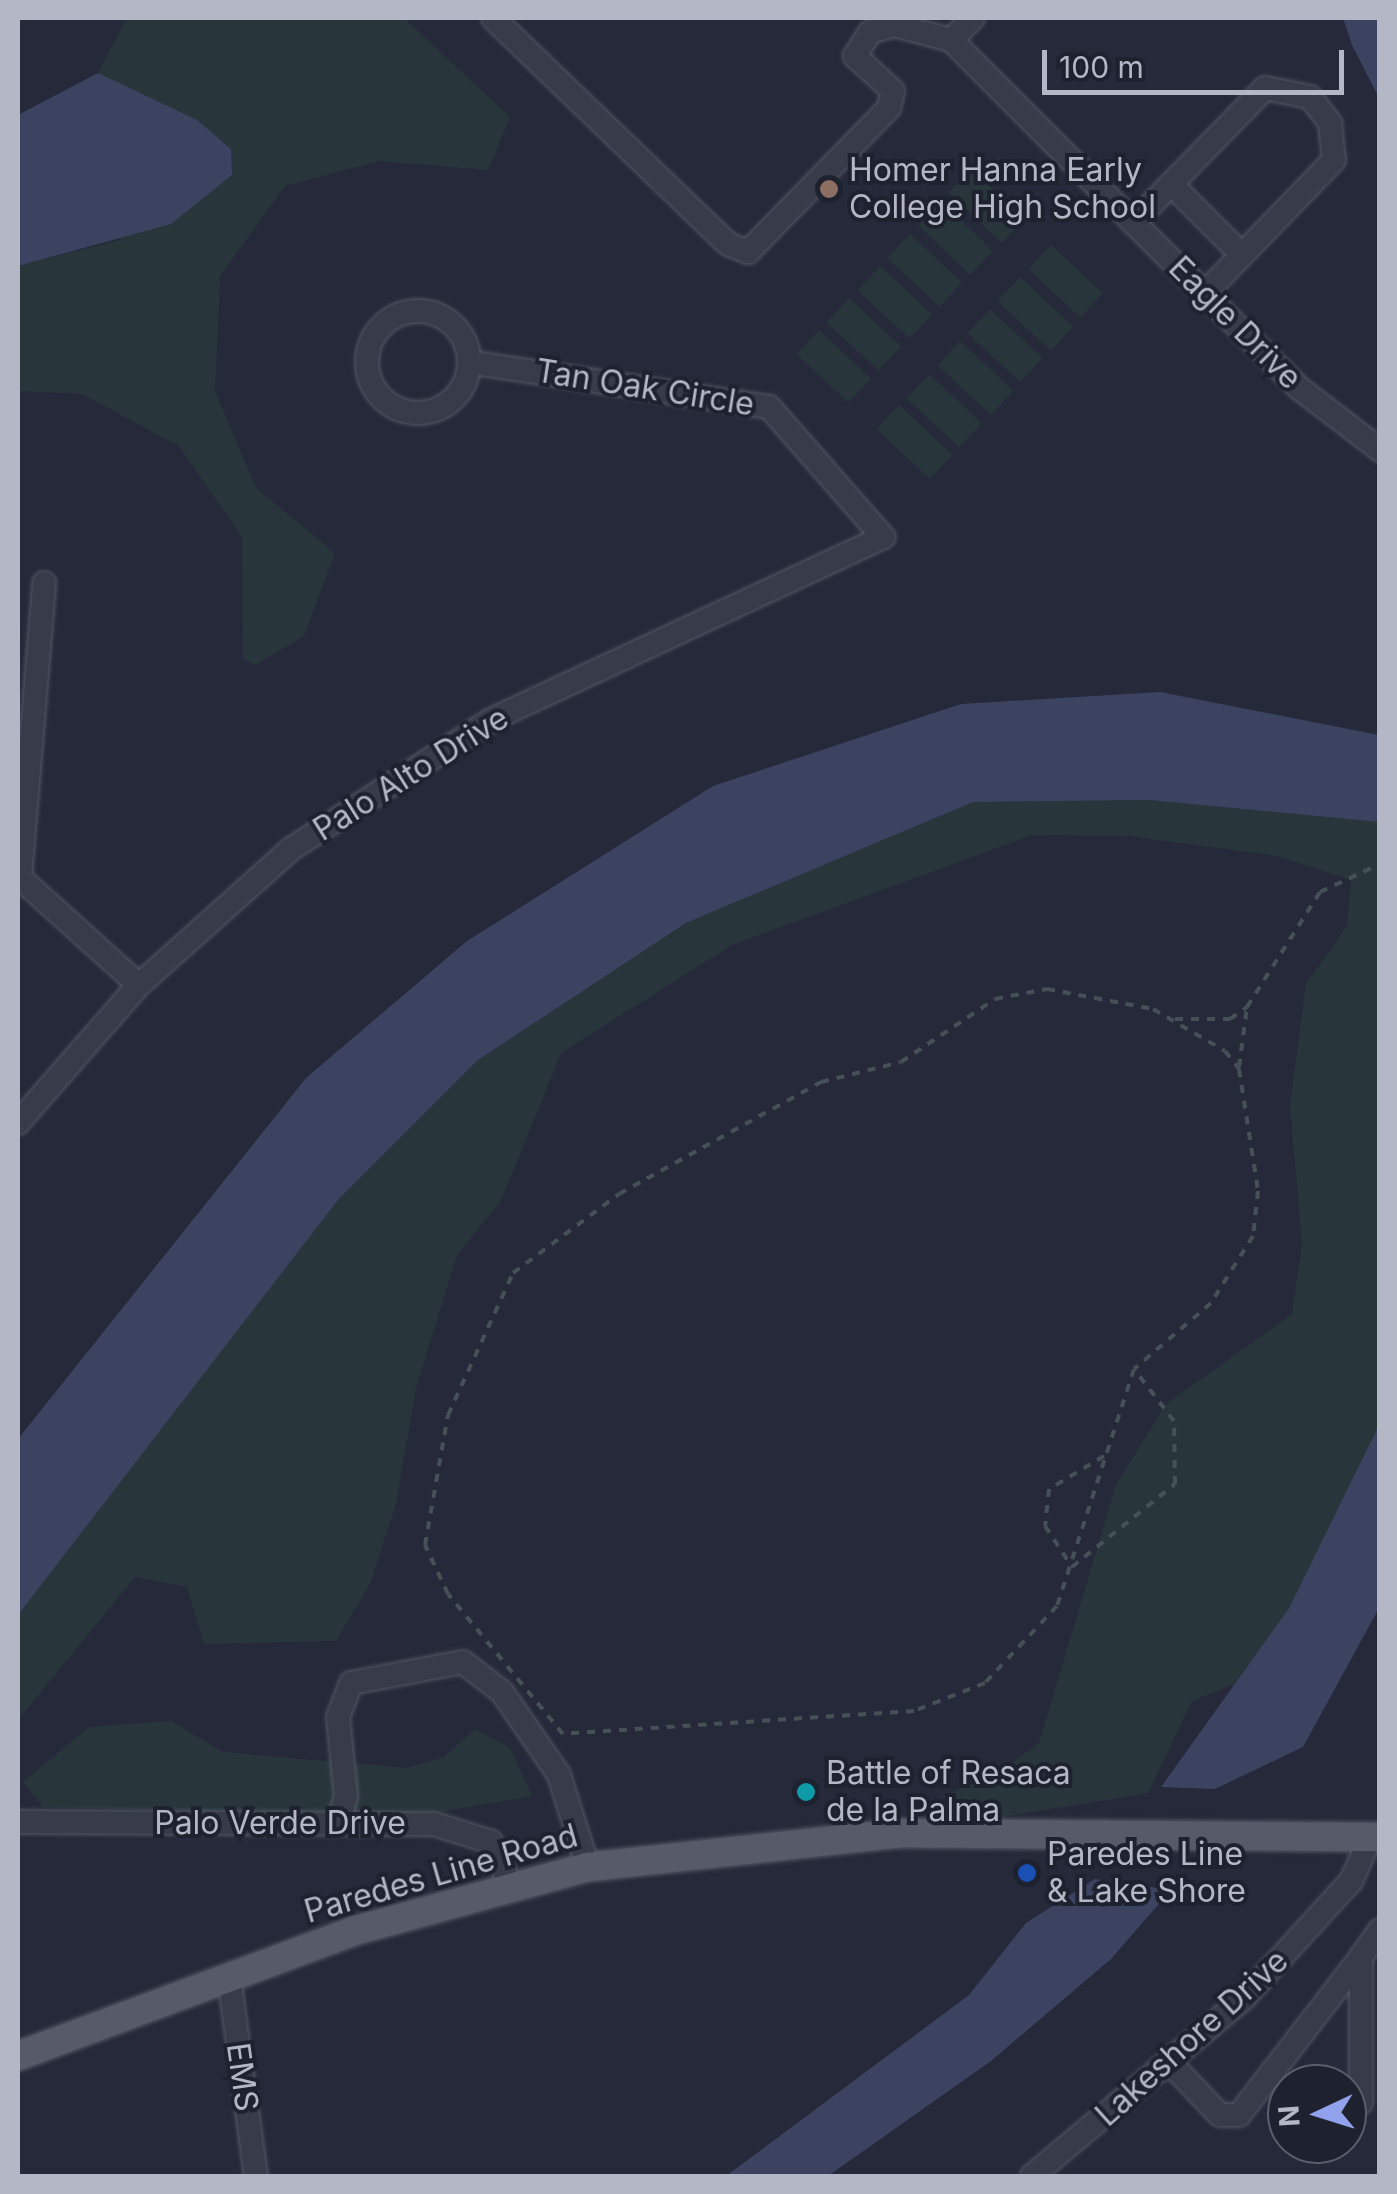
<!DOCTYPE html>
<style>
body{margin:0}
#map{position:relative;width:1397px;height:2194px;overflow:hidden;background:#252939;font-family:Inter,sans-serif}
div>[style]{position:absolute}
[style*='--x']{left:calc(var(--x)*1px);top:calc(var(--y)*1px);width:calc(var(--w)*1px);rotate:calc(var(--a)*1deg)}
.green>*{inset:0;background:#28363b;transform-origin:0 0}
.water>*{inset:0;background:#3c4360}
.path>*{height:4px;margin-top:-2px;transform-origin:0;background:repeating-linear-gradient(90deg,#455157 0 8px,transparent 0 16px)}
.roads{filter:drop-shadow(0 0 2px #535764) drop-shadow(0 0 2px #535764)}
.minor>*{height:22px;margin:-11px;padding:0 11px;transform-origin:11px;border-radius:11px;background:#383c49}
.minor>.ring{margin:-11px;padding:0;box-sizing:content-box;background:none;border:22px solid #383c49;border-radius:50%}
.major>*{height:28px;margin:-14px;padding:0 14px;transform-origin:14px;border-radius:14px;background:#565a69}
.dots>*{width:28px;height:28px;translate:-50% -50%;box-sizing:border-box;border:5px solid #1e212e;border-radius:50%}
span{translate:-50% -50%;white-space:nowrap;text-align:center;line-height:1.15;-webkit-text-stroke:8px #1e212e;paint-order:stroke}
.poi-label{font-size:32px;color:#b4b7c5}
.left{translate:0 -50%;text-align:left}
.street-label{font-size:32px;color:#b4b7c5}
.frame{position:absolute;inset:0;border:20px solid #b4b7c5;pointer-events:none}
.north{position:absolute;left:1267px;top:2064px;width:100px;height:100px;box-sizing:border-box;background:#1e212e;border:2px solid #5a5d6a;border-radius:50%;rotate:266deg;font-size:28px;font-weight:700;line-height:40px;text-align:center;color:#b4b7c5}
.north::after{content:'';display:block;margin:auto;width:35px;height:45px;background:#91a1ec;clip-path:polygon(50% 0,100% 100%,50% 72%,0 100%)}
.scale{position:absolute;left:1042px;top:50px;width:302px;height:45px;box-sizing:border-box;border:5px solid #b4b7c5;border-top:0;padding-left:12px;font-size:30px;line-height:35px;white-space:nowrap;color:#b4b7c5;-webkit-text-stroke:8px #1e212e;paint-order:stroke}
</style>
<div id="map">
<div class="green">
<i style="clip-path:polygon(127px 18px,404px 18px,510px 117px,488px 170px,379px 161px,285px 186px,220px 276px,215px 391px,256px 488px,335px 553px,304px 636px,255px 665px,243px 659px,242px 537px,179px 446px,82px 394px,18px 391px,18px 266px,120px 240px,125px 89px,98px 73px)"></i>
<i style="left:971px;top:169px;width:73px;height:33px;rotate:43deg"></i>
<i style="left:941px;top:201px;width:72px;height:33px;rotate:44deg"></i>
<i style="left:910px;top:234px;width:71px;height:33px;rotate:43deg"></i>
<i style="left:1051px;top:245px;width:71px;height:33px;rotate:43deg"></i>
<i style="left:880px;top:266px;width:71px;height:33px;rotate:43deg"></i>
<i style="left:1020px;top:277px;width:73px;height:33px;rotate:43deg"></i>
<i style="left:849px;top:298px;width:71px;height:33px;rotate:43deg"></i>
<i style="left:990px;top:309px;width:72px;height:33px;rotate:43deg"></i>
<i style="left:819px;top:330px;width:71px;height:33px;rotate:43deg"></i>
<i style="left:960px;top:341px;width:73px;height:33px;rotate:43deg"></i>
<i style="left:929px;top:374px;width:72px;height:33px;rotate:43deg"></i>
<i style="left:899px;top:405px;width:73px;height:33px;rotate:43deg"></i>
<i style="clip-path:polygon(1149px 800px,1379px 822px,1379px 1425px,1289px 1608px,1234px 1684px,1192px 1701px,1148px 1793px,971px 1822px,942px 1796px,997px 1774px,1039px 1743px,1116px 1485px,1165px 1405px,1292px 1314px,1302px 1244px,1290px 1106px,1306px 984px,1347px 926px,1351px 880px,1277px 856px,1128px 836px,1032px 835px,732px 945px,561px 1053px,501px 1201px,457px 1255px,416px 1388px,396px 1504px,370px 1584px,336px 1641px,204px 1644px,187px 1587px,135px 1577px,18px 1720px,18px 1615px,338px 1200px,478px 1060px,686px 923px,973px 802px)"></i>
<i style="clip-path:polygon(171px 1721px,223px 1752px,407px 1768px,444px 1757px,475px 1729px,510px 1748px,532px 1796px,418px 1816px,43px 1807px,23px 1782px,89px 1727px)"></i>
</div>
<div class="water">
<i style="clip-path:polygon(1343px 18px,1379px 18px,1379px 98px,1352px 45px)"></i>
<i style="clip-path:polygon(98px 73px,197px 120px,231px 149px,232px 175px,171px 224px,18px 266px,18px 115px)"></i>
<i style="clip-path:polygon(1160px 692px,1379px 735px,1379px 822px,1149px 800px,973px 802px,686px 923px,478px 1060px,338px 1200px,18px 1615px,18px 1439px,306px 1078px,467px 941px,713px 786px,961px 704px)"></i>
<i style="clip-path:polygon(1379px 1425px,1379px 1608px,1303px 1747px,1215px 1789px,1161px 1787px,1289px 1608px)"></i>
<i style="clip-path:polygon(1095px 1879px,1171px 1890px,1111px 1959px,991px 2061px,828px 2176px,726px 2176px,969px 1995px,1026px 1923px)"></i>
</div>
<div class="path">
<i style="--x:1047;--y:989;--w:108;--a:10.7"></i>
<i style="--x:1153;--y:1009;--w:83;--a:30.3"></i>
<i style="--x:1225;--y:1051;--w:23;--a:52"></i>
<i style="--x:1239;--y:1069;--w:123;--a:81.1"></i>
<i style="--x:1258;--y:1191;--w:45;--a:96.3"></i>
<i style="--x:1253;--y:1236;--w:79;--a:122.1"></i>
<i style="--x:1211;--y:1303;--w:101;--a:139.4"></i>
<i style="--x:1134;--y:1369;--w:249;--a:108"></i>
<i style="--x:1057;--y:1606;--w:105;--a:133.1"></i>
<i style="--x:985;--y:1683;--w:76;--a:158.5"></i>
<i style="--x:914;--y:1711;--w:352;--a:176.3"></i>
<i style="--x:563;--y:1734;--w:181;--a:-129.4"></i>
<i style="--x:448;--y:1594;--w:54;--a:-115.1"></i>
<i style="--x:425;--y:1545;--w:132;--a:-80"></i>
<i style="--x:448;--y:1415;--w:156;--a:-65.4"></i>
<i style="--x:513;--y:1273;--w:132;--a:-36.7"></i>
<i style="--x:619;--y:1194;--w:231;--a:-29"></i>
<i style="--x:821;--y:1082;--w:82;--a:-14"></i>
<i style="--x:901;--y:1062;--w:113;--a:-33.8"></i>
<i style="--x:995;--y:999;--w:53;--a:-10.9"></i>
<i style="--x:1175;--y:1019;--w:55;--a:0"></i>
<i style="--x:1230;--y:1019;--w:21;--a:-35"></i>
<i style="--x:1239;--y:1067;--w:61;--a:-82.4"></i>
<i style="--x:1247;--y:1007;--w:136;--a:-57.6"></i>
<i style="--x:1320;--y:892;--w:66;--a:-25"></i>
<i style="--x:1104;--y:1456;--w:64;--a:149"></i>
<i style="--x:1049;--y:1489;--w:37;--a:96"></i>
<i style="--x:1045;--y:1526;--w:49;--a:56.6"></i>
<i style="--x:1072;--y:1567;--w:132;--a:-38.9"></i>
<i style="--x:1175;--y:1484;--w:63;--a:-90.9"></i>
<i style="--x:1174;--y:1421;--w:66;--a:-127.6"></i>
</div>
<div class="roads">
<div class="minor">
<i style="--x:493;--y:18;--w:326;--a:43.9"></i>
<i style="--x:728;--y:244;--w:22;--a:22"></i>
<i style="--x:748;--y:252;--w:202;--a:-45.6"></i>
<i style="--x:889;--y:108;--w:17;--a:-77"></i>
<i style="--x:893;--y:91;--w:52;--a:-137.4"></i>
<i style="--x:855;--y:56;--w:28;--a:-58"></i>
<i style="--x:870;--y:32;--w:26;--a:-16"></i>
<i style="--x:895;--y:25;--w:58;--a:15"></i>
<i style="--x:973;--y:18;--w:31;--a:135"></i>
<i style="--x:951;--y:40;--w:492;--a:45"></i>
<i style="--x:1299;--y:388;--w:102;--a:37.4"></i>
<i style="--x:1171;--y:184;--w:100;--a:45"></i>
<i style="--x:1133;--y:223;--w:189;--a:-45.6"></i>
<i style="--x:1265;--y:88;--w:46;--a:11.3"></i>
<i style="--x:1310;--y:97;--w:33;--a:52"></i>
<i style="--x:1330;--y:123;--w:37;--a:84"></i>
<i style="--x:1334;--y:160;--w:187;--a:134.1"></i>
<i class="ring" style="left:367px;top:311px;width:80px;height:80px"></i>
<i style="--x:20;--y:878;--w:296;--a:-85.3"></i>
<i style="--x:20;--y:878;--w:160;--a:42"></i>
<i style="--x:18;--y:1123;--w:184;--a:-48.8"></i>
<i style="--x:139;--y:985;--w:204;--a:-41.8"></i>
<i style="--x:291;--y:849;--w:238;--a:-32.8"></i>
<i style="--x:491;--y:720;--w:433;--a:-25"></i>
<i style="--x:883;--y:537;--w:173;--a:-131.2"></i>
<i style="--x:769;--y:407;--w:303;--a:-171.5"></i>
<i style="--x:18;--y:1822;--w:416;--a:0.3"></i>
<i style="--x:434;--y:1824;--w:60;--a:17.5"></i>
<i style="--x:491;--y:1842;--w:46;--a:65.7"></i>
<i style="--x:338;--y:1824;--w:29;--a:-74"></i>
<i style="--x:346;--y:1796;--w:79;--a:-95.8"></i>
<i style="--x:338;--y:1717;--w:36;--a:-69"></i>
<i style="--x:351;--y:1683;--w:114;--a:-10.6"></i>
<i style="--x:463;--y:1662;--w:49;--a:37.6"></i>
<i style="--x:502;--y:1692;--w:101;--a:55.5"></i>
<i style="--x:559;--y:1775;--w:96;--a:72.5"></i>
<i style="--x:229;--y:1977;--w:201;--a:82.3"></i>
<i style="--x:1168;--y:2061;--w:75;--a:46.1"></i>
<i style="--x:1220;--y:2115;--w:19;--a:0"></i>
<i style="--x:1239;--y:2115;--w:200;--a:-52.3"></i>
<i style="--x:1361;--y:2103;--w:146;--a:-90"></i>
<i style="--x:1361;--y:1957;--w:33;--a:-55"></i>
<i style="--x:1032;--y:2176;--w:277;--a:-40"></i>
<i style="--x:1244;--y:1998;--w:159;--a:-47.6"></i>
<i style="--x:1351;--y:1881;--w:48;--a:-65.6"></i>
</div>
<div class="major">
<i style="--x:18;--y:2056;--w:362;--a:-20.4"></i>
<i style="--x:357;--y:1930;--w:239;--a:-15.3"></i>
<i style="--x:588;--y:1867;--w:314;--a:-6.2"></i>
<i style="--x:900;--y:1833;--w:480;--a:0.5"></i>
</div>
</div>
<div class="dots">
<i style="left:829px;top:189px;background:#8d6e63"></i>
<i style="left:806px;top:1792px;background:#0f9aa8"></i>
<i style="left:1027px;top:1873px;background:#1a4fb4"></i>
</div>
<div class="poi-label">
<span class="left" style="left:849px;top:189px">Homer Hanna Early<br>College High School</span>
<span class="left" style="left:826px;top:1792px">Battle of Resaca<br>de la Palma</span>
<span class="left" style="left:1047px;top:1873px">Paredes Line<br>&amp; Lake Shore</span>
</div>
<div class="street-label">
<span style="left:1235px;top:323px;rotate:45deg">Eagle Drive</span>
<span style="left:645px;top:388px;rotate:9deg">Tan Oak Circle</span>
<span style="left:411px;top:774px;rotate:-32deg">Palo Alto Drive</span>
<span style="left:280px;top:1823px">Palo Verde Drive</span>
<span style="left:441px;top:1874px;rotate:-16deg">Paredes Line Road</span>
<span style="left:1192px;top:2038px;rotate:-42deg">Lakeshore Drive</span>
<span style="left:242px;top:2077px;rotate:82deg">EMS</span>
</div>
<div class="frame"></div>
<div class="north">N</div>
<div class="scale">100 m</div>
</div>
